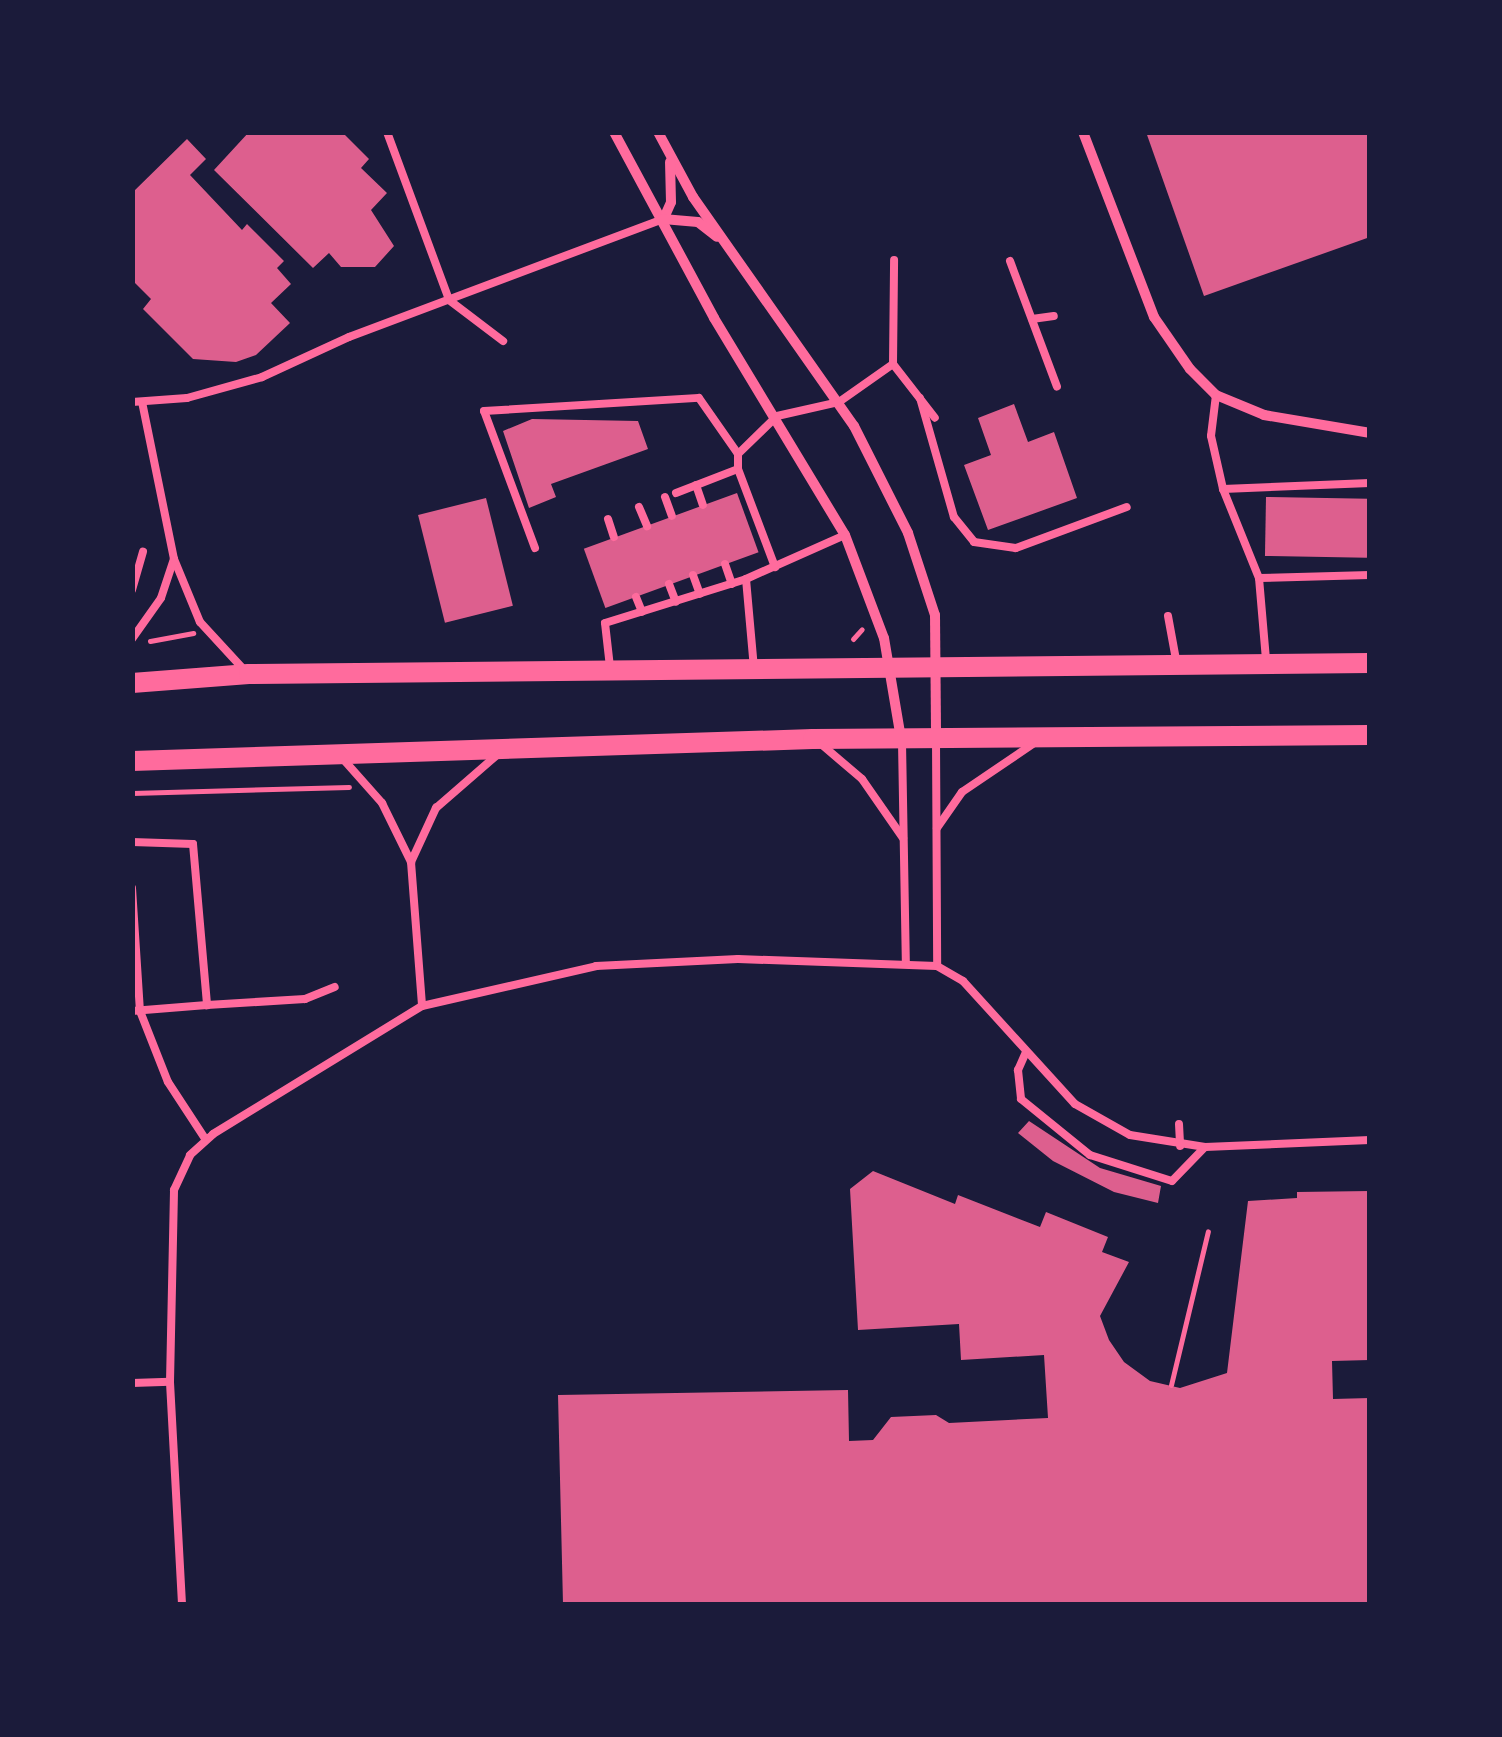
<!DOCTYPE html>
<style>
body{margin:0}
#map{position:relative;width:1502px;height:1737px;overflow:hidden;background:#1b1b3a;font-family:"IBM Plex Serif",serif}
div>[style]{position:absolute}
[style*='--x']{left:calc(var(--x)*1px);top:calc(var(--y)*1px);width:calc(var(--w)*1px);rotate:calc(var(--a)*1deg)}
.building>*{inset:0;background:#dd5f8e;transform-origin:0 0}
.path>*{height:5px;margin:-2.5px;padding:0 2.5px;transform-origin:2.5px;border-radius:2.5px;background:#ff6b9d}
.service>*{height:8px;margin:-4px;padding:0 4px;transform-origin:4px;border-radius:4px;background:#ff6b9d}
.minor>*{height:10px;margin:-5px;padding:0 5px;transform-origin:5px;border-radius:5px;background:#ff6b9d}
.secondary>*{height:20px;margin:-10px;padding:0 10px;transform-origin:10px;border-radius:10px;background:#ff6b9d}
span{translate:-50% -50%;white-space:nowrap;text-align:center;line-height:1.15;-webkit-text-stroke:10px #1b1b3a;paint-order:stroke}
.frame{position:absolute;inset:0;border:135px solid #1b1b3a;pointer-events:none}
</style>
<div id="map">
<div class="building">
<i style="clip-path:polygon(249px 132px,342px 132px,369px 159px,361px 168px,387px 193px,371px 210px,394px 246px,375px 267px,341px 267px,329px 253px,313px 268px,214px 170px)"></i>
<i style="clip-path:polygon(1146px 132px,1370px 132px,1370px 237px,1204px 296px)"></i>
<i style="clip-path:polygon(187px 139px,206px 159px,190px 175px,242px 230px,247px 224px,284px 261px,277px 268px,291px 284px,271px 303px,290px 323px,256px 355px,236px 362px,193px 359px,143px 309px,151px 299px,132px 280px,132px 193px)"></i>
<i style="clip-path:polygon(1014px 404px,1028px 442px,1054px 432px,1077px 498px,988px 530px,964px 465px,991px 455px,978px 418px)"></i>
<i style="clip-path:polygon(532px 419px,638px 421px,648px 449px,551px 484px,556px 497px,529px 508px,503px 431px)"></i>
<i style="left:737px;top:493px;width:63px;height:163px;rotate:70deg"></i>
<i style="left:1266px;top:497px;width:102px;height:59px;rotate:1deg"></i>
<i style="left:486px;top:498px;width:111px;height:70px;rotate:76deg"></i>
<i style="clip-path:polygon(1029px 1121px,1100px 1168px,1161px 1186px,1158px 1203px,1114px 1192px,1053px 1161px,1018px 1133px)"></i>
<i style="clip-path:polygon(873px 1171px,955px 1204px,958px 1195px,1040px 1227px,1046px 1212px,1108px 1237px,1102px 1252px,1129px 1262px,1100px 1316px,1109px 1340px,1124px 1362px,1150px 1381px,1180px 1388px,1227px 1373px,1248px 1201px,1297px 1198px,1297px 1192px,1370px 1191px,1370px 1360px,1332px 1361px,1333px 1399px,1370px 1398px,1370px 1604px,563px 1604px,558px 1395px,848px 1390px,849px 1441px,873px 1440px,891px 1417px,936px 1415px,949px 1423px,1048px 1418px,1044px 1355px,961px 1360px,959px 1324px,858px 1330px,850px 1189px)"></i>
</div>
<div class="path">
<i style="--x:853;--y:639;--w:13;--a:-48"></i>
<i style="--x:150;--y:641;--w:44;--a:-10.5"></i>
<i style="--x:132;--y:793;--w:217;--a:-1.6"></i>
<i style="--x:1171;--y:1385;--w:158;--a:-76.5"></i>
</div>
<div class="service">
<i style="--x:387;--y:132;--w:179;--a:69.7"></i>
<i style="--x:449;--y:300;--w:68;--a:37.2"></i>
<i style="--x:1010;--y:261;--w:134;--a:69.5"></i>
<i style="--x:1032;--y:319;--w:22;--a:-8"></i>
<i style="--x:893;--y:364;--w:68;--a:52.1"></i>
<i style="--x:1216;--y:395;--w:41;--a:97"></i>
<i style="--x:1211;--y:436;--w:54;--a:77.2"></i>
<i style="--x:1223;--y:489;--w:96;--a:68"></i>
<i style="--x:1259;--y:578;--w:82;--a:85.1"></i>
<i style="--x:920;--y:398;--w:124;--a:74.1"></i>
<i style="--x:954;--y:517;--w:32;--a:51"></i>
<i style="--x:974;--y:542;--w:42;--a:8.1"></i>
<i style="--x:1016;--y:548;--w:118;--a:-20.3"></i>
<i style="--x:132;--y:402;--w:55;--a:-4.2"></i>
<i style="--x:187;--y:398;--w:78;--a:-15.6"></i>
<i style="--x:262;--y:377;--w:96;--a:-24.7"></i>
<i style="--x:349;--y:337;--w:335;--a:-20.6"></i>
<i style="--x:738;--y:469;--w:105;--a:69.3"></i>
<i style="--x:696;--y:485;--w:21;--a:71"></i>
<i style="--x:1223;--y:489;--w:147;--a:-2.3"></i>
<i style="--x:676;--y:493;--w:66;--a:-21.2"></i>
<i style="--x:738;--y:469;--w:15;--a:-90"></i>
<i style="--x:738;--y:454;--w:54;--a:-44.3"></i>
<i style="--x:777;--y:416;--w:64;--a:-12.7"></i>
<i style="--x:839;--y:402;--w:66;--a:-35.1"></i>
<i style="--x:893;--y:364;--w:104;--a:-89.4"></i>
<i style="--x:665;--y:497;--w:20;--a:70"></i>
<i style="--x:639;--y:507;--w:21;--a:67"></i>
<i style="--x:608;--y:519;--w:19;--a:72"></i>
<i style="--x:535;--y:548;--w:146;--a:-110.4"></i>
<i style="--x:484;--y:411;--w:215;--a:-3.5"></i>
<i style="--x:699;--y:398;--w:68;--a:55.1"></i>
<i style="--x:174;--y:559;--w:68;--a:67.6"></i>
<i style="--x:200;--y:622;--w:67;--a:47.4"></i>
<i style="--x:725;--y:564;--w:21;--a:71"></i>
<i style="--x:693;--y:575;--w:20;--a:70"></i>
<i style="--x:1259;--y:578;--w:111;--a:-1.5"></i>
<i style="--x:746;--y:579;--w:108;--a:-24"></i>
<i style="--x:669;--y:584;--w:19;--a:69"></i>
<i style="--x:132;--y:590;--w:40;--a:-74"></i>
<i style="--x:636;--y:597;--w:16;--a:68"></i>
<i style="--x:1168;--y:616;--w:50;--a:79.6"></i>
<i style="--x:132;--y:639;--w:50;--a:-54.7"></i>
<i style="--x:161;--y:598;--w:41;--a:-71.6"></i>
<i style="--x:174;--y:559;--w:160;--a:-101.5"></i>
<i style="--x:610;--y:667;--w:44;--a:-96.5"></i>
<i style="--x:605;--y:623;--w:148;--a:-17.3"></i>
<i style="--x:746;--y:579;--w:89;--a:84.9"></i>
<i style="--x:936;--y:740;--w:226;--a:89.7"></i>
<i style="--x:902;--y:742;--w:222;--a:89"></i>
<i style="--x:821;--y:744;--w:54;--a:40.5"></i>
<i style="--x:862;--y:779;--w:72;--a:55.2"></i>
<i style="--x:343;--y:759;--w:59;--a:48.4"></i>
<i style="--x:382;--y:803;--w:66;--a:63.8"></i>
<i style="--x:411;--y:862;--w:144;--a:85.6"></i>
<i style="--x:937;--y:828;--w:44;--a:-55.2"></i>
<i style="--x:962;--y:792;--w:86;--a:-34.1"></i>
<i style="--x:132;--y:842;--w:61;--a:1.9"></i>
<i style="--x:193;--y:844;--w:162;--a:85"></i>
<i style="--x:207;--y:1005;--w:98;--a:-3.5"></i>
<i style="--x:305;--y:999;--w:32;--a:-22"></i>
<i style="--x:411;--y:862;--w:60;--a:-65.2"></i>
<i style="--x:436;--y:808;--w:81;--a:-41"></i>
<i style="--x:132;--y:888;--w:123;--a:86.3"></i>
<i style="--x:140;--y:1011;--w:76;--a:68.5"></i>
<i style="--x:168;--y:1082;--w:69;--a:56.8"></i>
<i style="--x:132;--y:1011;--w:75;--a:-4.6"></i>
<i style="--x:1026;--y:1052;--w:20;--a:114"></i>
<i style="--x:1018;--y:1070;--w:29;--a:84"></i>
<i style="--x:1021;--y:1099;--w:89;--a:39.1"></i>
<i style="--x:1090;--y:1155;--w:86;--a:17.6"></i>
<i style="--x:1172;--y:1181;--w:47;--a:-45.9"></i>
<i style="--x:1179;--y:1124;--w:22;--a:87"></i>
<i style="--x:132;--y:1383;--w:38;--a:-2"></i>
<i style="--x:182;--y:1604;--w:222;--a:-93.1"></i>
<i style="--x:170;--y:1382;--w:192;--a:-88.8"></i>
<i style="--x:174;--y:1190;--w:38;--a:-65"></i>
<i style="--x:190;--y:1155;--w:31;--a:-42"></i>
<i style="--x:213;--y:1134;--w:245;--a:-31.5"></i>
<i style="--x:422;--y:1006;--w:179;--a:-12.9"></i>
<i style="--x:596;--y:966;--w:142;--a:-2.8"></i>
<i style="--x:738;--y:959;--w:199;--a:2"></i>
<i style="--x:937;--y:966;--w:30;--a:30"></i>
<i style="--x:963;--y:981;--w:166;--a:47.7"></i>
<i style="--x:1075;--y:1104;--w:63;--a:29.4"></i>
<i style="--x:1130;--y:1135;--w:76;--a:9.1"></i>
<i style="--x:1205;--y:1147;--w:165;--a:-2.4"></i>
</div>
<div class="minor">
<i style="--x:614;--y:132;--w:211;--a:61.7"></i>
<i style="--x:714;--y:318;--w:253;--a:58.9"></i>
<i style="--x:845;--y:535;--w:110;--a:69.3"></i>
<i style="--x:884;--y:638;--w:101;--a:80.4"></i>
<i style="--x:658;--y:132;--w:74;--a:61.7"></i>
<i style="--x:693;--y:197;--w:280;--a:54.9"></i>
<i style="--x:854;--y:426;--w:120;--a:63.2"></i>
<i style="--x:908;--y:533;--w:86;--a:71.8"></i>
<i style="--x:935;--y:615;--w:122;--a:89.5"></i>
<i style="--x:1083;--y:132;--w:198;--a:69"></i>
<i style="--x:1154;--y:317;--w:63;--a:55.3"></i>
<i style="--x:1190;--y:369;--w:37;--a:45"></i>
<i style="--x:1216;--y:395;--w:52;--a:22.6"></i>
<i style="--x:1264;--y:415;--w:108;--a:9.6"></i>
<i style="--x:664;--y:218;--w:17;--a:-66"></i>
<i style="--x:671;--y:202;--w:40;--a:-91.4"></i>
<i style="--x:663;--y:219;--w:35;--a:5"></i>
<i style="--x:698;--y:222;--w:24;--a:38"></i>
</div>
<div class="secondary">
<i style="--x:132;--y:683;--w:117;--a:-4.4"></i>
<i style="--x:249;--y:674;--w:1121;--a:-0.56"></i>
<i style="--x:132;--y:761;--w:681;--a:-1.85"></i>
<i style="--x:813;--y:739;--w:557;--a:-0.41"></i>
</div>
<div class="frame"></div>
</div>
